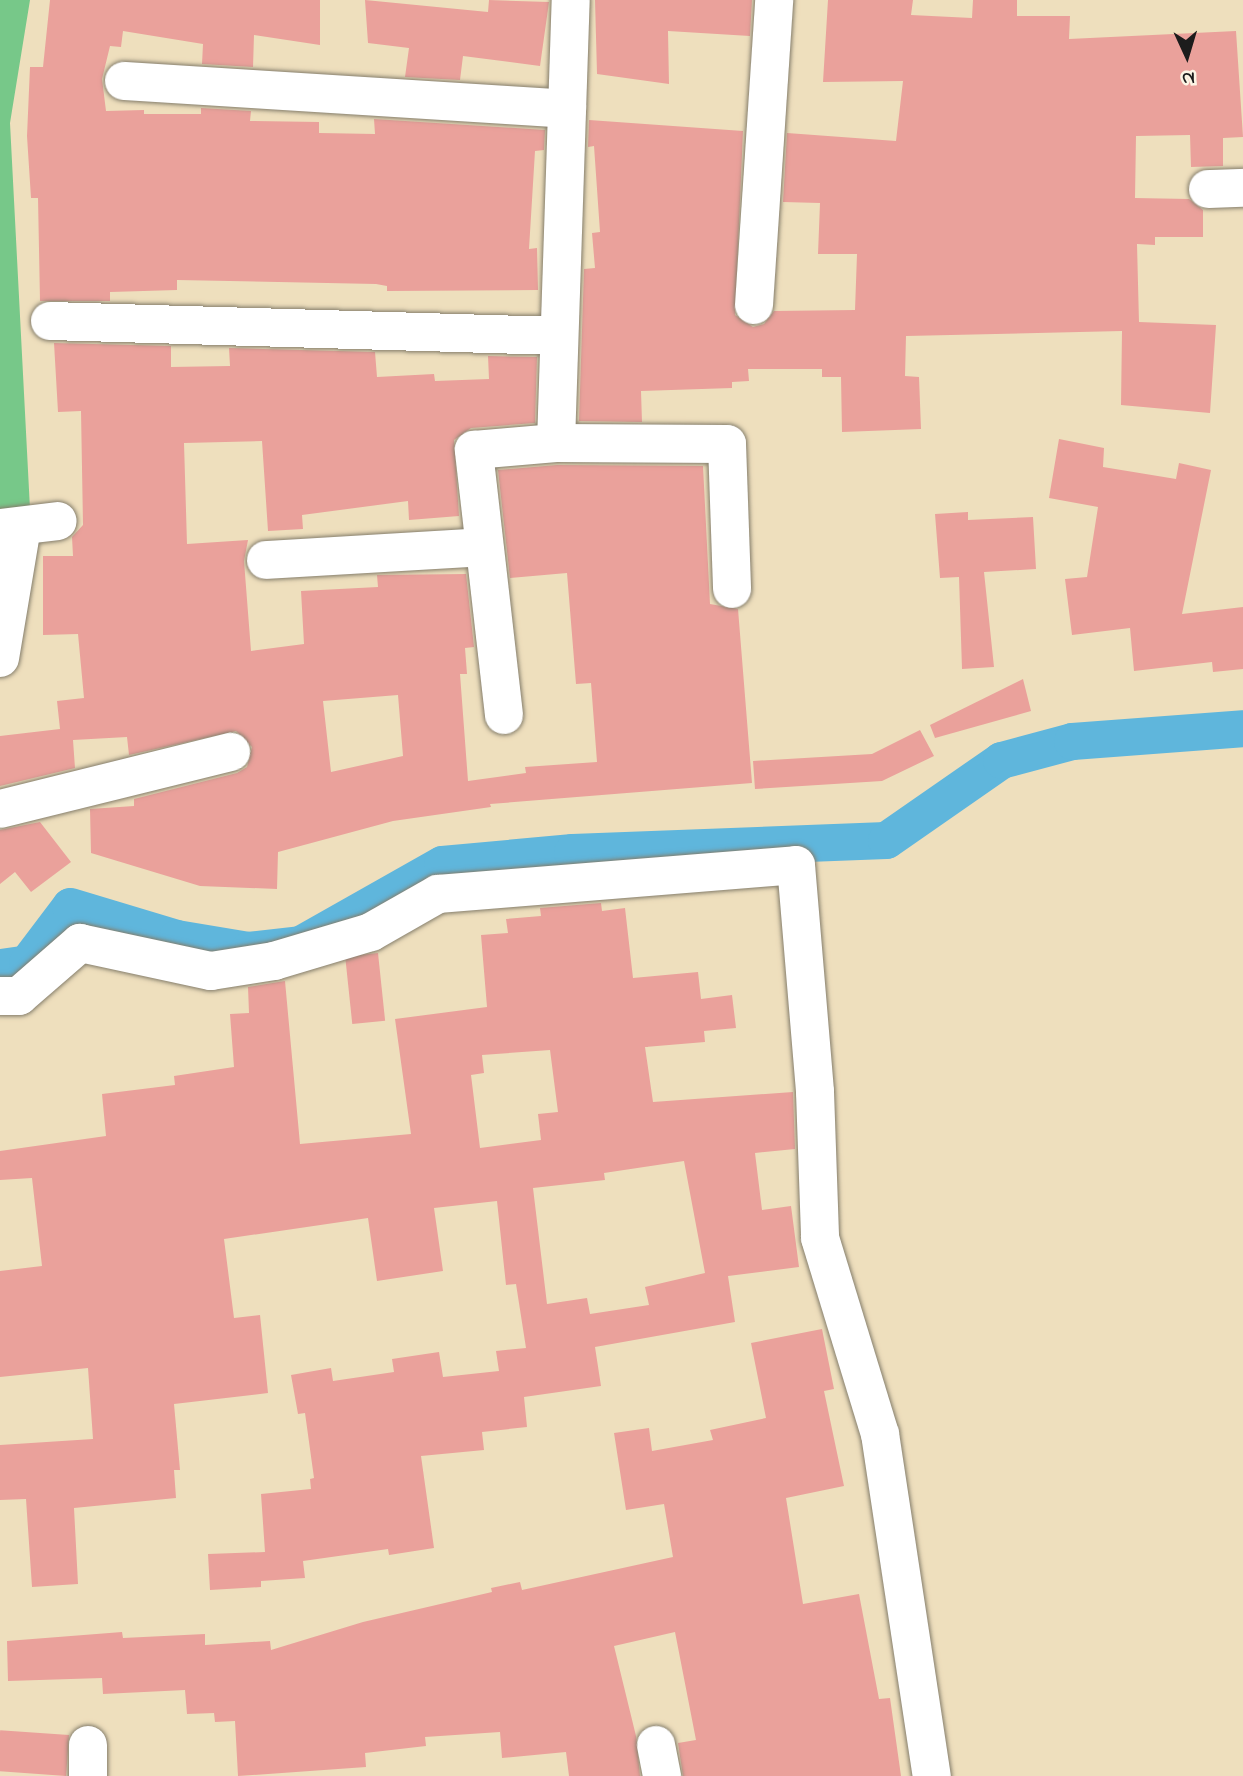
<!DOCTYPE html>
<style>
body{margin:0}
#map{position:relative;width:1243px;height:1776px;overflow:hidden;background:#eedfbd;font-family:"Indie Flower",sans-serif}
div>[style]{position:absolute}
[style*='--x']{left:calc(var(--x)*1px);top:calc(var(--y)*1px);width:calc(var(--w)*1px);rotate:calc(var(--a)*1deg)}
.green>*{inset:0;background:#77c889}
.canal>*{height:37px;margin:-18.5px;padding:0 18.5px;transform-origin:18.5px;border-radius:18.5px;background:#5fb6dc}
.building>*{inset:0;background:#eaa19b;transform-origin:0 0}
.roads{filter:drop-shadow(0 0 2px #857e6c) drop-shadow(0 0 2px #857e6c)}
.minor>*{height:38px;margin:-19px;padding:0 19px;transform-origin:19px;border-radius:19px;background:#fff}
span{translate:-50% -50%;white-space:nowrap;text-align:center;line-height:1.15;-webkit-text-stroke:5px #fcf5e5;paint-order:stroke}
.north{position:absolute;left:1152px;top:21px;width:70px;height:70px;-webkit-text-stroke:5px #fcf5e5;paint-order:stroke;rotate:176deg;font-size:19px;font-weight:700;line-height:28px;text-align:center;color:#1c1c1c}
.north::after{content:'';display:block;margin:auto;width:24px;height:32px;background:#1c1c1c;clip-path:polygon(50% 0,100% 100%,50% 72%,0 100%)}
</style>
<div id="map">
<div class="green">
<i style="clip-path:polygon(0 0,30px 0,10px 123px,30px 509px,0 509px)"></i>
</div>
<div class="canal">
<i style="--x:0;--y:967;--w:27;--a:-8"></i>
<i style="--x:27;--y:963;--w:71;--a:-53"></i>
<i style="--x:70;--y:906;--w:111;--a:16.8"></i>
<i style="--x:176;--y:938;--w:73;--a:9.5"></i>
<i style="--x:248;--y:950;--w:52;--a:-6.6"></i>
<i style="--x:300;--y:944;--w:163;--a:-29.4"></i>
<i style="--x:442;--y:864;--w:131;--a:-5.3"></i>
<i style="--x:572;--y:852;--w:314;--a:-2.2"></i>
<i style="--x:886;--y:840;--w:140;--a:-34.8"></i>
<i style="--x:1001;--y:760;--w:73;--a:-15"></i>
<i style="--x:1072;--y:741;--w:171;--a:-4.3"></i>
</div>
<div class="building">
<i style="clip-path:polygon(50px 0,320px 0,320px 45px,254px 35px,253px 67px,202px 64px,203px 44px,123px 31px,121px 47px,110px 46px,102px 79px,106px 111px,144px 110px,144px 114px,201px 114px,201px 108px,251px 111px,250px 121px,319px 122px,319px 133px,375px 134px,374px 119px,545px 130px,544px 150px,535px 151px,529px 249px,537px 248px,538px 290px,387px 291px,387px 286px,376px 284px,177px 280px,177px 290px,110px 292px,110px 301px,40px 301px,38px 198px,31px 198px,27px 136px,30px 67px,43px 67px)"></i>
<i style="clip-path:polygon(365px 0,488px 12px,489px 0,549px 2px,540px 66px,463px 56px,460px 80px,405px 77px,409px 48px,368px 43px)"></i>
<i style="clip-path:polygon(595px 0,752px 0,750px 36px,668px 31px,669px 84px,597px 74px)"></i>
<i style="clip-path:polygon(828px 0,913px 0,911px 15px,972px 18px,973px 0,1017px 0,1017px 16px,1070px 16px,1069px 39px,1236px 31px,1243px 137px,1223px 138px,1223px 166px,1191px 167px,1190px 135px,1136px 136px,1135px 198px,1189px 199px,1203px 210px,1203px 237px,1155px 237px,1155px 245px,1137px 244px,1139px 322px,1216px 325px,1210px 413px,1121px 405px,1122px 331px,906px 336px,905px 376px,919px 377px,921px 429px,842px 432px,841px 377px,822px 377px,822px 369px,748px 369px,749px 381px,732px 382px,732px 388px,641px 391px,642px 422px,579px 421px,584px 269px,595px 268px,592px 233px,600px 232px,594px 146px,588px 147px,589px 120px,743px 131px,735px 315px,753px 327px,764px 324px,774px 311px,855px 310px,857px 254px,818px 254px,820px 203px,783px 202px,787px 133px,896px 141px,903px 81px,823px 82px)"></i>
<i style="clip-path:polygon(evenodd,54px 343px,171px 346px,171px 367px,230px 366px,229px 348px,375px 352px,377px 377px,434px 374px,435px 381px,489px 379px,488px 356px,537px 357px,535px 423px,471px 428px,454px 440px,459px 516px,409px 520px,408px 501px,302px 515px,303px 529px,268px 531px,262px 441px,184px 443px,187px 544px,248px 540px,244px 561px,251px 651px,304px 644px,301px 591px,378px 587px,377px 575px,466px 574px,474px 647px,465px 648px,467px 674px,460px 674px,468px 781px,526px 773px,525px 767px,597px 762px,591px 683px,576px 684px,567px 573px,510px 578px,498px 470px,557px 465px,703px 466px,710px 604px,738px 609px,752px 783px,490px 804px,491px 807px,393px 821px,278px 852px,277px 889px,200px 886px,91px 853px,90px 809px,134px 806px,134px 799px,237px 773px,247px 767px,252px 747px,236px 731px,129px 755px,127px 737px,73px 740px,75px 768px,0 786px,0 736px,60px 729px,57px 701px,84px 698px,78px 634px,43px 635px,43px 556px,73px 556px,72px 537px,83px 525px,81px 411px,58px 412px,54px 343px,398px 695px,403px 756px,331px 772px,323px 701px,398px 695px)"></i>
<i style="clip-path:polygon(1059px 439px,1104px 448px,1103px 467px,1176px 479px,1179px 463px,1211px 470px,1182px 614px,1243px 607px,1243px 669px,1213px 672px,1212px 662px,1134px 671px,1130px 628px,1072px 635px,1065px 579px,1087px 577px,1098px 507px,1049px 498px)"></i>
<i style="clip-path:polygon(968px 512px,968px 520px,1033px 517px,1036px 569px,984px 572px,994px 667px,962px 669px,959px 577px,940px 578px,935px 514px)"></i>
<i style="clip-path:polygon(1023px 679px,1031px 711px,935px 738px,930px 725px)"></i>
<i style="clip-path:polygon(920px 730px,934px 756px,882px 781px,755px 789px,753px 761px,872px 754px)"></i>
<i style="clip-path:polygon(40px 822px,71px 862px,31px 892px,15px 872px,0 884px,0 830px)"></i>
<i style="clip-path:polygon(evenodd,601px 903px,602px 911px,625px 908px,633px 978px,698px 972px,701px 999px,732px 995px,736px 1028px,704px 1031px,705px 1042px,645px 1047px,653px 1102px,793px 1092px,795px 1149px,755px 1153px,762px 1210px,791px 1206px,799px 1267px,728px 1276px,735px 1322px,595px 1347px,601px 1386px,524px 1397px,527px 1427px,482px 1432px,484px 1450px,421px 1456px,434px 1548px,389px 1555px,388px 1549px,303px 1561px,305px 1578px,261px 1581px,261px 1587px,210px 1590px,208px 1554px,265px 1552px,261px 1494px,311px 1489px,310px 1479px,314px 1478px,305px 1413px,298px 1414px,291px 1375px,331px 1368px,333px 1381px,394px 1372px,392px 1359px,439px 1352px,443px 1377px,499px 1371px,496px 1351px,526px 1348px,516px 1284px,506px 1285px,497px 1201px,434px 1208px,443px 1271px,377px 1281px,368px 1218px,224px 1239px,234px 1318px,260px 1315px,268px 1393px,174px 1404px,180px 1470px,174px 1470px,176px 1498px,74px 1508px,78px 1584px,32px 1587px,26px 1499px,0 1500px,0 1445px,93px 1439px,88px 1368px,0 1377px,0 1271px,42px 1266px,32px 1178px,0 1180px,0 1151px,106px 1136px,102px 1094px,175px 1085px,174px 1076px,234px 1067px,230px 1014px,249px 1013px,248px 987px,285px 981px,300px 1144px,411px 1134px,395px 1019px,487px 1007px,481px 935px,508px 933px,506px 919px,541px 916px,540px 908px,601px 903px,550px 1050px,558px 1112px,538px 1114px,541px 1140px,480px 1148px,471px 1075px,484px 1073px,482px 1055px,550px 1050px,601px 903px,684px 1161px,705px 1273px,645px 1287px,649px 1305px,590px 1314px,587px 1298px,547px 1304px,533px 1188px,605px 1180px,604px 1173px,684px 1161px)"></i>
<i style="left:378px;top:953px;width:68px;height:33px;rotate:84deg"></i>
<i style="clip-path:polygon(822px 1329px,834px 1389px,824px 1391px,844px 1486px,786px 1498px,803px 1604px,859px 1594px,879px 1699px,890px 1698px,901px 1776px,683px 1776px,678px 1743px,696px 1740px,675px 1632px,614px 1646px,636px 1736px,640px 1776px,569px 1776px,566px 1752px,502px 1758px,500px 1732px,425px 1737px,426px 1746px,365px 1753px,366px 1767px,238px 1776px,235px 1721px,215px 1722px,214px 1713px,187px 1714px,185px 1690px,103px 1694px,102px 1678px,8px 1681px,7px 1641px,122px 1632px,123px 1638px,205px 1634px,205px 1645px,270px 1641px,271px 1650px,363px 1622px,492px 1592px,491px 1588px,520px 1582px,522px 1590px,673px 1557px,664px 1504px,626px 1510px,614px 1433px,649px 1428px,652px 1451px,713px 1440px,710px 1430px,766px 1418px,751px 1343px)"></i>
<i style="left:69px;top:1735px;width:41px;height:69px;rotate:94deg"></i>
</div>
<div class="roads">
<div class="minor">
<i style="--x:124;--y:81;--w:444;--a:3.6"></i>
<i style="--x:1208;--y:189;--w:35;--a:-2"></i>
<i style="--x:754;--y:305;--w:306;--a:-86.2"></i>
<i style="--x:50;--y:321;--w:509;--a:1.69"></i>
<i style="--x:556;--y:443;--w:443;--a:-88.1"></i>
<i style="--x:0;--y:528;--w:58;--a:-6.9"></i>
<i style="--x:266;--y:560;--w:218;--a:-3.4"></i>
<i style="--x:0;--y:658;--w:133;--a:-80.5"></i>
<i style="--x:504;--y:715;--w:267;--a:-96.5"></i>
<i style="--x:474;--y:450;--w:82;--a:-4.9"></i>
<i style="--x:556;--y:443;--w:171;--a:0.3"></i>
<i style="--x:727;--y:444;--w:145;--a:88"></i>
<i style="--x:0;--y:809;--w:238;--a:-13.9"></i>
<i style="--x:0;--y:996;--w:19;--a:0"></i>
<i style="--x:19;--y:996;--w:81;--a:-41"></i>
<i style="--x:80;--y:943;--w:134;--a:12.1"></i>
<i style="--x:211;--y:971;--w:64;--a:-9"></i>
<i style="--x:274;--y:961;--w:101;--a:-16.6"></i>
<i style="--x:371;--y:932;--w:77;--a:-29.6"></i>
<i style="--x:438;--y:894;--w:359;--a:-4.6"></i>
<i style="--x:796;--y:865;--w:228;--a:85.2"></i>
<i style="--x:815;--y:1092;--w:146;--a:88"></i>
<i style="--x:820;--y:1238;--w:205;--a:73"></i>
<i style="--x:880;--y:1434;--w:346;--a:81.4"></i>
<i style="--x:656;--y:1745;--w:32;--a:79"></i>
<i style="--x:88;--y:1776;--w:31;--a:-90"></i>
</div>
</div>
<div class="north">N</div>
</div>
